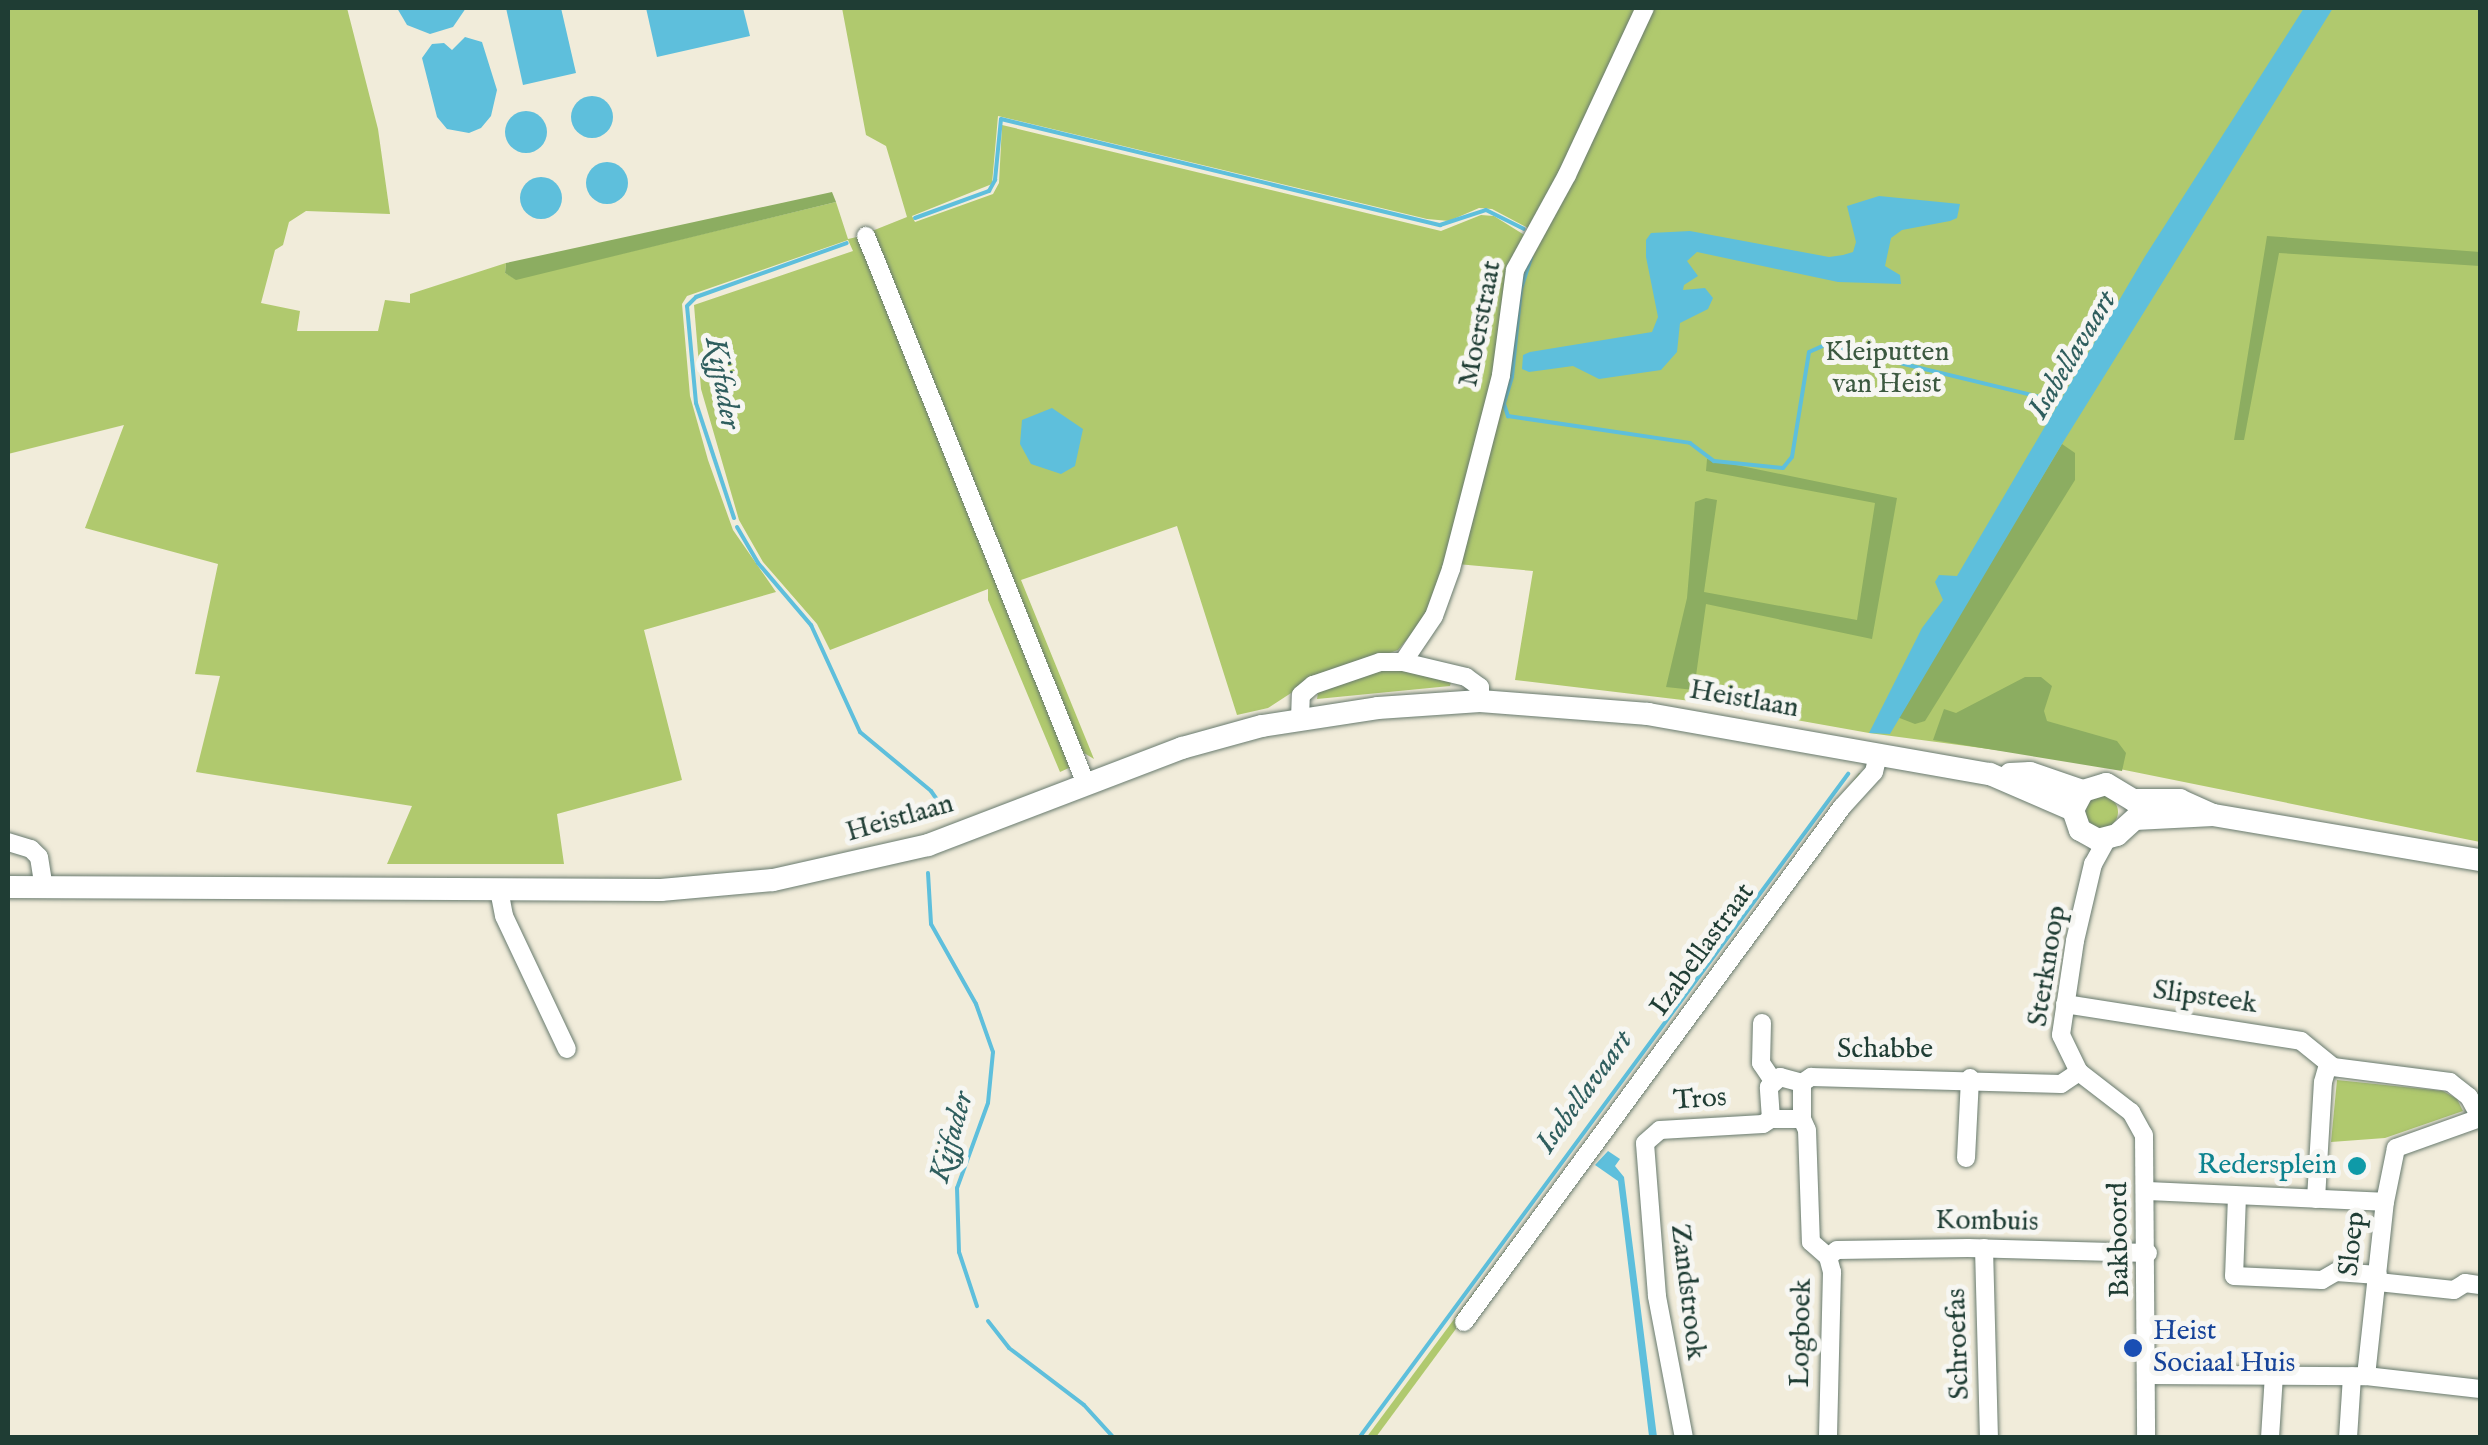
<!DOCTYPE html>
<style>
body{margin:0}
#map{position:relative;width:2488px;height:1445px;overflow:hidden;background:#f1ecda;font-family:"IM FELL English",serif}
div>[style]{position:absolute}
[style*='--x']{left:calc(var(--x)*1px);top:calc(var(--y)*1px);width:calc(var(--w)*1px);rotate:calc(var(--a)*1deg)}
.green>*{inset:0;background:#b0c96e}
.round{border-radius:50%}
.forest>*{inset:0;background:#8cad61}
.water>*{inset:0;background:#5ebfdc}
.stream>*{height:4px;margin:-2px;padding:0 2px;transform-origin:2px;border-radius:2px;background:#5ebfdc}
.roads{filter:drop-shadow(0 0 2px #687a6e) drop-shadow(0 0 2px #687a6e)}
.minor>*{height:18px;margin:-9px;padding:0 9px;transform-origin:9px;border-radius:9px;background:#fff}
.major>*{height:22px;margin:-11px;padding:0 11px;transform-origin:11px;border-radius:11px;background:#fff}
.dots>*{width:28px;height:28px;translate:-50% -50%;box-sizing:border-box;border:5px solid #f6f6f2;border-radius:50%}
span{translate:-50% -50%;white-space:nowrap;text-align:center;line-height:1.15;-webkit-text-stroke:10px #f6f6f2;paint-order:stroke}
.street-label{font-size:28px;color:#1f3d34}
.park-label{font-size:28px;color:#3c5940}
.culture-label{font-size:28px;color:#0d838f}
.right{translate:-100% -50%;text-align:right}
.transit-label{font-size:28px;color:#164399}
.left{translate:0 -50%;text-align:left}
.water-label{font-size:30px;color:#2f5e5e;font-style:italic}
.frame{position:absolute;inset:0;border:10px solid #1f3d34;pointer-events:none}
</style>
<div id="map">
<div class="green">
<i style="clip-path:polygon(8px 8px,347px 8px,378px 129px,390px 214px,306px 211px,289px 222px,283px 245px,275px 250px,261px 303px,300px 311px,297px 331px,378px 331px,385px 300px,410px 303px,410px 294px,506px 263px,505px 273px,516px 279px,836px 202px,848px 239px,857px 237px,878px 287px,1071px 767px,1060px 772px,988px 600px,988px 589px,830px 650px,817px 624px,763px 562px,739px 520px,701px 389px,694px 305px,853px 251px,848px 240px,687px 296px,682px 304px,690px 396px,708px 460px,733px 530px,776px 592px,644px 630px,682px 780px,557px 814px,564px 864px,387px 864px,412px 806px,196px 772px,220px 676px,195px 674px,218px 564px,85px 528px,124px 425px,8px 454px)"></i>
<i style="clip-path:polygon(842px 8px,1639px 8px,1564px 171px,1530px 229px,1492px 209px,1479px 208px,1449px 221px,1427px 219px,998px 116px,992px 184px,912px 216px,915px 222px,993px 194px,999px 183px,1002px 125px,1441px 231px,1481px 215px,1494px 216px,1526px 236px,1500px 363px,1442px 582px,1423px 620px,1398px 650px,1311px 680px,1268px 708px,1237px 715px,1177px 526px,1021px 580px,1094px 759px,1079px 750px,872px 231px,907px 217px,886px 146px,866px 135px)"></i>
<i style="clip-path:polygon(1650px 8px,2480px 8px,2480px 842px,2080px 761px,1869px 733px,1691px 701px,1515px 680px,1533px 571px,1457px 564px,1520px 278px)"></i>
<i style="clip-path:polygon(1390px 668px,1451px 682px,1450px 686px,1317px 699px,1318px 693px,1340px 680px)"></i>
<i style="clip-path:polygon(1859px 773px,1866px 774px,1376px 1437px,1366px 1438px)"></i>
<i class="round" style="left:2086px;top:796px;width:32px;height:32px"></i>
<i style="clip-path:polygon(2337px 1080px,2443px 1091px,2457px 1099px,2463px 1111px,2385px 1138px,2331px 1142px)"></i>
</div>
<div class="forest">
<i style="clip-path:polygon(832px 192px,836px 202px,516px 280px,505px 273px,506px 263px)"></i>
<i style="clip-path:polygon(2267px 236px,2480px 252px,2480px 266px,2279px 253px,2244px 440px,2234px 440px)"></i>
<i style="clip-path:polygon(2062px 444px,2075px 453px,2075px 480px,1925px 721px,1915px 724px,1897px 717px)"></i>
<i style="clip-path:polygon(1707px 459px,1897px 498px,1872px 639px,1706px 604px,1694px 690px,1666px 687px,1687px 598px,1695px 502px,1706px 498px,1717px 500px,1704px 592px,1857px 620px,1875px 503px,1706px 471px)"></i>
<i style="clip-path:polygon(2025px 677px,2041px 677px,2052px 686px,2044px 711px,2047px 721px,2117px 741px,2126px 753px,2122px 771px,1933px 740px,1944px 709px,1956px 713px)"></i>
</div>
<div class="water">
<i style="clip-path:polygon(397px 8px,466px 8px,453px 27px,430px 34px,407px 25px)"></i>
<i style="clip-path:polygon(506px 8px,561px 8px,576px 73px,523px 85px)"></i>
<i style="clip-path:polygon(646px 8px,743px 8px,750px 36px,657px 57px)"></i>
<i style="clip-path:polygon(2304px 8px,2333px 8px,2062px 444px,1890px 734px,1869px 733px,1922px 628px,1943px 600px,1935px 582px,1939px 575px,1957px 576px,2144px 258px)"></i>
<i style="clip-path:polygon(465px 37px,482px 42px,497px 90px,491px 116px,481px 128px,469px 133px,447px 129px,437px 117px,422px 58px,432px 44px,444px 43px,452px 50px)"></i>
<i class="round" style="left:571px;top:96px;width:42px;height:42px"></i>
<i class="round" style="left:505px;top:111px;width:42px;height:42px"></i>
<i class="round" style="left:586px;top:162px;width:42px;height:42px"></i>
<i class="round" style="left:520px;top:177px;width:42px;height:42px"></i>
<i style="clip-path:polygon(1879px 196px,1960px 204px,1957px 218px,1950px 221px,1902px 230px,1891px 238px,1885px 266px,1900px 275px,1901px 284px,1838px 282px,1697px 252px,1687px 261px,1698px 276px,1684px 285px,1683px 290px,1705px 288px,1713px 298px,1708px 309px,1680px 323px,1677px 352px,1661px 370px,1599px 379px,1573px 366px,1529px 372px,1522px 369px,1523px 355px,1530px 352px,1652px 332px,1658px 317px,1646px 257px,1646px 240px,1651px 233px,1690px 231px,1829px 257px,1843px 255px,1853px 252px,1856px 242px,1847px 206px)"></i>
<i style="clip-path:polygon(1052px 408px,1083px 429px,1075px 466px,1061px 474px,1031px 464px,1020px 444px,1022px 420px)"></i>
<i style="clip-path:polygon(1608px 1151px,1620px 1159px,1615px 1166px,1624px 1177px,1657px 1437px,1649px 1436px,1618px 1181px,1595px 1165px)"></i>
</div>
<div class="stream">
<i style="--x:915;--y:218;--w:79;--a:-20"></i>
<i style="--x:989;--y:191;--w:13;--a:-61"></i>
<i style="--x:995;--y:180;--w:61;--a:-84.4"></i>
<i style="--x:1001;--y:119;--w:452;--a:13.6"></i>
<i style="--x:1440;--y:225;--w:48;--a:-18.1"></i>
<i style="--x:1486;--y:210;--w:42;--a:26.6"></i>
<i style="--x:1531;--y:258;--w:32;--a:108"></i>
<i style="--x:1521;--y:288;--w:89;--a:95.8"></i>
<i style="--x:1512;--y:377;--w:28;--a:107"></i>
<i style="--x:1504;--y:404;--w:13;--a:72"></i>
<i style="--x:1508;--y:416;--w:184;--a:8.4"></i>
<i style="--x:1690;--y:443;--w:30;--a:37"></i>
<i style="--x:1714;--y:461;--w:69;--a:5.8"></i>
<i style="--x:1783;--y:468;--w:14;--a:-51"></i>
<i style="--x:1792;--y:457;--w:106;--a:-80.8"></i>
<i style="--x:1809;--y:352;--w:17;--a:-24"></i>
<i style="--x:1825;--y:345;--w:242;--a:13.6"></i>
<i style="--x:734;--y:518;--w:121;--a:-108.3"></i>
<i style="--x:696;--y:403;--w:97;--a:-95.3"></i>
<i style="--x:687;--y:306;--w:13;--a:-45"></i>
<i style="--x:696;--y:297;--w:160;--a:-19.7"></i>
<i style="--x:737;--y:527;--w:42;--a:59.7"></i>
<i style="--x:758;--y:563;--w:82;--a:49.5"></i>
<i style="--x:811;--y:625;--w:118;--a:65.4"></i>
<i style="--x:860;--y:732;--w:92;--a:39.7"></i>
<i style="--x:931;--y:791;--w:29;--a:55"></i>
<i style="--x:928;--y:873;--w:51;--a:86.6"></i>
<i style="--x:931;--y:924;--w:92;--a:60.6"></i>
<i style="--x:976;--y:1004;--w:51;--a:70.5"></i>
<i style="--x:993;--y:1052;--w:51;--a:95.6"></i>
<i style="--x:988;--y:1103;--w:90;--a:110"></i>
<i style="--x:957;--y:1188;--w:64;--a:88.2"></i>
<i style="--x:959;--y:1252;--w:57;--a:71.6"></i>
<i style="--x:988;--y:1321;--w:34;--a:52"></i>
<i style="--x:1009;--y:1348;--w:94;--a:37.2"></i>
<i style="--x:1084;--y:1405;--w:45;--a:47.7"></i>
<i style="--x:1359;--y:1438;--w:825;--a:-53.63"></i>
</div>
<div class="roads">
<div class="minor">
<i style="--x:866;--y:236;--w:591;--a:68.13"></i>
<i style="--x:1403;--y:662;--w:55;--a:-56"></i>
<i style="--x:1434;--y:616;--w:50;--a:-70.1"></i>
<i style="--x:1451;--y:569;--w:200;--a:-75.5"></i>
<i style="--x:1501;--y:375;--w:106;--a:-82.4"></i>
<i style="--x:1515;--y:270;--w:108;--a:-61.3"></i>
<i style="--x:1567;--y:175;--w:184;--a:-65"></i>
<i style="--x:1300;--y:719;--w:24;--a:-88"></i>
<i style="--x:1301;--y:695;--w:16;--a:-40"></i>
<i style="--x:1313;--y:685;--w:71;--a:-18.9"></i>
<i style="--x:1380;--y:662;--w:23;--a:0"></i>
<i style="--x:1403;--y:662;--w:65;--a:13.4"></i>
<i style="--x:1466;--y:677;--w:17;--a:36"></i>
<i style="--x:1480;--y:687;--w:14;--a:90"></i>
<i style="--x:2107;--y:839;--w:29;--a:119"></i>
<i style="--x:2093;--y:864;--w:79;--a:103.2"></i>
<i style="--x:2075;--y:941;--w:95;--a:98.5"></i>
<i style="--x:2061;--y:1035;--w:41;--a:64.1"></i>
<i style="--x:2079;--y:1072;--w:66;--a:37.6"></i>
<i style="--x:2131;--y:1112;--w:26;--a:61"></i>
<i style="--x:2144;--y:1135;--w:303;--a:89.6"></i>
<i style="--x:8;--y:842;--w:24;--a:17"></i>
<i style="--x:31;--y:849;--w:11;--a:45"></i>
<i style="--x:39;--y:857;--w:30;--a:81"></i>
<i style="--x:499;--y:890;--w:26;--a:79"></i>
<i style="--x:504;--y:916;--w:147;--a:64.7"></i>
<i style="--x:2065;--y:1004;--w:239;--a:8.9"></i>
<i style="--x:2301;--y:1041;--w:41;--a:39.1"></i>
<i style="--x:2333;--y:1067;--w:118;--a:7.3"></i>
<i style="--x:2450;--y:1082;--w:24;--a:38"></i>
<i style="--x:2469;--y:1097;--w:23;--a:61"></i>
<i style="--x:1762;--y:1023;--w:40;--a:91.4"></i>
<i style="--x:1761;--y:1063;--w:22;--a:56"></i>
<i style="--x:1780;--y:1077;--w:23;--a:15"></i>
<i style="--x:1802;--y:1083;--w:36;--a:90"></i>
<i style="--x:1802;--y:1119;--w:31;--a:180"></i>
<i style="--x:1771;--y:1119;--w:32;--a:-94"></i>
<i style="--x:1769;--y:1087;--w:15;--a:-42"></i>
<i style="--x:1802;--y:1083;--w:11;--a:-34"></i>
<i style="--x:1811;--y:1077;--w:250;--a:1.6"></i>
<i style="--x:2061;--y:1084;--w:22;--a:-34"></i>
<i style="--x:1802;--y:1119;--w:12;--a:66"></i>
<i style="--x:1807;--y:1130;--w:112;--a:88"></i>
<i style="--x:1811;--y:1242;--w:23;--a:41"></i>
<i style="--x:1828;--y:1257;--w:16;--a:75"></i>
<i style="--x:1832;--y:1272;--w:166;--a:91.4"></i>
<i style="--x:1966;--y:1158;--w:80;--a:-87.1"></i>
<i style="--x:2146;--y:1191;--w:239;--a:2.6"></i>
<i style="--x:2237;--y:1196;--w:80;--a:92.1"></i>
<i style="--x:2234;--y:1276;--w:88;--a:2.6"></i>
<i style="--x:2322;--y:1280;--w:16;--a:-30"></i>
<i style="--x:2336;--y:1272;--w:42;--a:4.1"></i>
<i style="--x:2316;--y:1199;--w:117;--a:-86.6"></i>
<i style="--x:2323;--y:1082;--w:18;--a:-74"></i>
<i style="--x:1984;--y:1248;--w:190;--a:88.5"></i>
<i style="--x:1828;--y:1257;--w:11;--a:-38"></i>
<i style="--x:1837;--y:1250;--w:131;--a:-0.9"></i>
<i style="--x:1968;--y:1248;--w:180;--a:1.6"></i>
<i style="--x:2378;--y:1282;--w:76;--a:6"></i>
<i style="--x:2454;--y:1290;--w:13;--a:-32"></i>
<i style="--x:2465;--y:1283;--w:15;--a:8"></i>
<i style="--x:1464;--y:1322;--w:639;--a:-53.72"></i>
<i style="--x:1842;--y:807;--w:47;--a:-47.6"></i>
<i style="--x:1874;--y:772;--w:17;--a:-77"></i>
<i style="--x:2148;--y:1375;--w:218;--a:0.3"></i>
<i style="--x:2366;--y:1376;--w:115;--a:6.5"></i>
<i style="--x:2366;--y:1376;--w:175;--a:-83.8"></i>
<i style="--x:2385;--y:1202;--w:55;--a:-78.5"></i>
<i style="--x:2396;--y:1148;--w:89;--a:-19.7"></i>
<i style="--x:1684;--y:1438;--w:145;--a:-100.8"></i>
<i style="--x:1657;--y:1296;--w:153;--a:-94.5"></i>
<i style="--x:1645;--y:1143;--w:20;--a:-41"></i>
<i style="--x:1660;--y:1130;--w:103;--a:-3.3"></i>
<i style="--x:1763;--y:1124;--w:9;--a:-32"></i>
<i style="--x:2270;--y:1438;--w:63;--a:-86.4"></i>
<i style="--x:2348;--y:1438;--w:62;--a:-86.3"></i>
</div>
<div class="major">
<i style="--x:2010;--y:774;--w:20;--a:-3"></i>
<i style="--x:2030;--y:773;--w:56;--a:18.8"></i>
<i style="--x:2213;--y:815;--w:36;--a:-156"></i>
<i style="--x:2180;--y:800;--w:47;--a:180"></i>
<i style="--x:2133;--y:800;--w:31;--a:-149"></i>
<i style="--x:2106;--y:784;--w:24;--a:163"></i>
<i style="--x:2083;--y:791;--w:21;--a:118"></i>
<i style="--x:2073;--y:810;--w:21;--a:71"></i>
<i style="--x:2080;--y:830;--w:21;--a:29"></i>
<i style="--x:2098;--y:840;--w:20;--a:-15"></i>
<i style="--x:2117;--y:835;--w:24;--a:-42"></i>
<i style="--x:2135;--y:819;--w:78;--a:-2.9"></i>
<i style="--x:2213;--y:815;--w:271;--a:9.6"></i>
<i style="--x:8;--y:887;--w:653;--a:0.26"></i>
<i style="--x:661;--y:890;--w:112;--a:-5.1"></i>
<i style="--x:773;--y:880;--w:159;--a:-12.7"></i>
<i style="--x:928;--y:845;--w:272;--a:-20.9"></i>
<i style="--x:1182;--y:748;--w:83;--a:-15.4"></i>
<i style="--x:1262;--y:726;--w:117;--a:-8.8"></i>
<i style="--x:1378;--y:708;--w:102;--a:-3.9"></i>
<i style="--x:1480;--y:701;--w:169;--a:4.4"></i>
<i style="--x:1648;--y:714;--w:347;--a:10"></i>
<i style="--x:1990;--y:774;--w:90;--a:23.4"></i>
</div>
</div>
<div class="dots">
<i style="left:2357px;top:1166px;background:#0f9aa8"></i>
<i style="left:2133px;top:1348px;background:#1a4fb4"></i>
</div>
<div class="street-label">
<span style="left:1481px;top:324px;rotate:-79deg">Moerstraat</span>
<span style="left:1744px;top:700px;rotate:10deg">Heistlaan</span>
<span style="left:900px;top:819px;rotate:-16deg">Heistlaan</span>
<span style="left:1703px;top:950px;rotate:-54deg">Izabellastraat</span>
<span style="left:2048px;top:966px;rotate:-81deg">Sterknoop</span>
<span style="left:2205px;top:998px;rotate:8deg">Slipsteek</span>
<span style="left:1885px;top:1050px">Schabbe</span>
<span style="left:1700px;top:1100px;rotate:-4deg">Tros</span>
<span style="left:1987px;top:1222px;rotate:1deg">Kombuis</span>
<span style="left:2120px;top:1240px;rotate:-91deg">Bakboord</span>
<span style="left:2353px;top:1244px;rotate:-84deg">Sloep</span>
<span style="left:1687px;top:1292px;rotate:83deg">Zandstrook</span>
<span style="left:1802px;top:1333px;rotate:-89deg">Logboek</span>
<span style="left:1959px;top:1344px;rotate:-92deg">Schroefas</span>
</div>
<div class="park-label">
<span style="left:1887px;top:369px">Kleiputten<br>van Heist</span>
</div>
<div class="culture-label">
<span class="right" style="left:2337px;top:1166px">Redersplein</span>
</div>
<div class="transit-label">
<span class="left" style="left:2153px;top:1348px">Heist<br>Sociaal Huis</span>
</div>
<div class="water-label">
<span style="left:2073px;top:355px;rotate:-59deg">Isabellavaart</span>
<span style="left:722px;top:383px;rotate:80deg">Kijfader</span>
<span style="left:1585px;top:1092px;rotate:-54deg">Isabellavaart</span>
<span style="left:952px;top:1137px;rotate:-74deg">Kijfader</span>
</div>
<div class="frame"></div>
</div>
